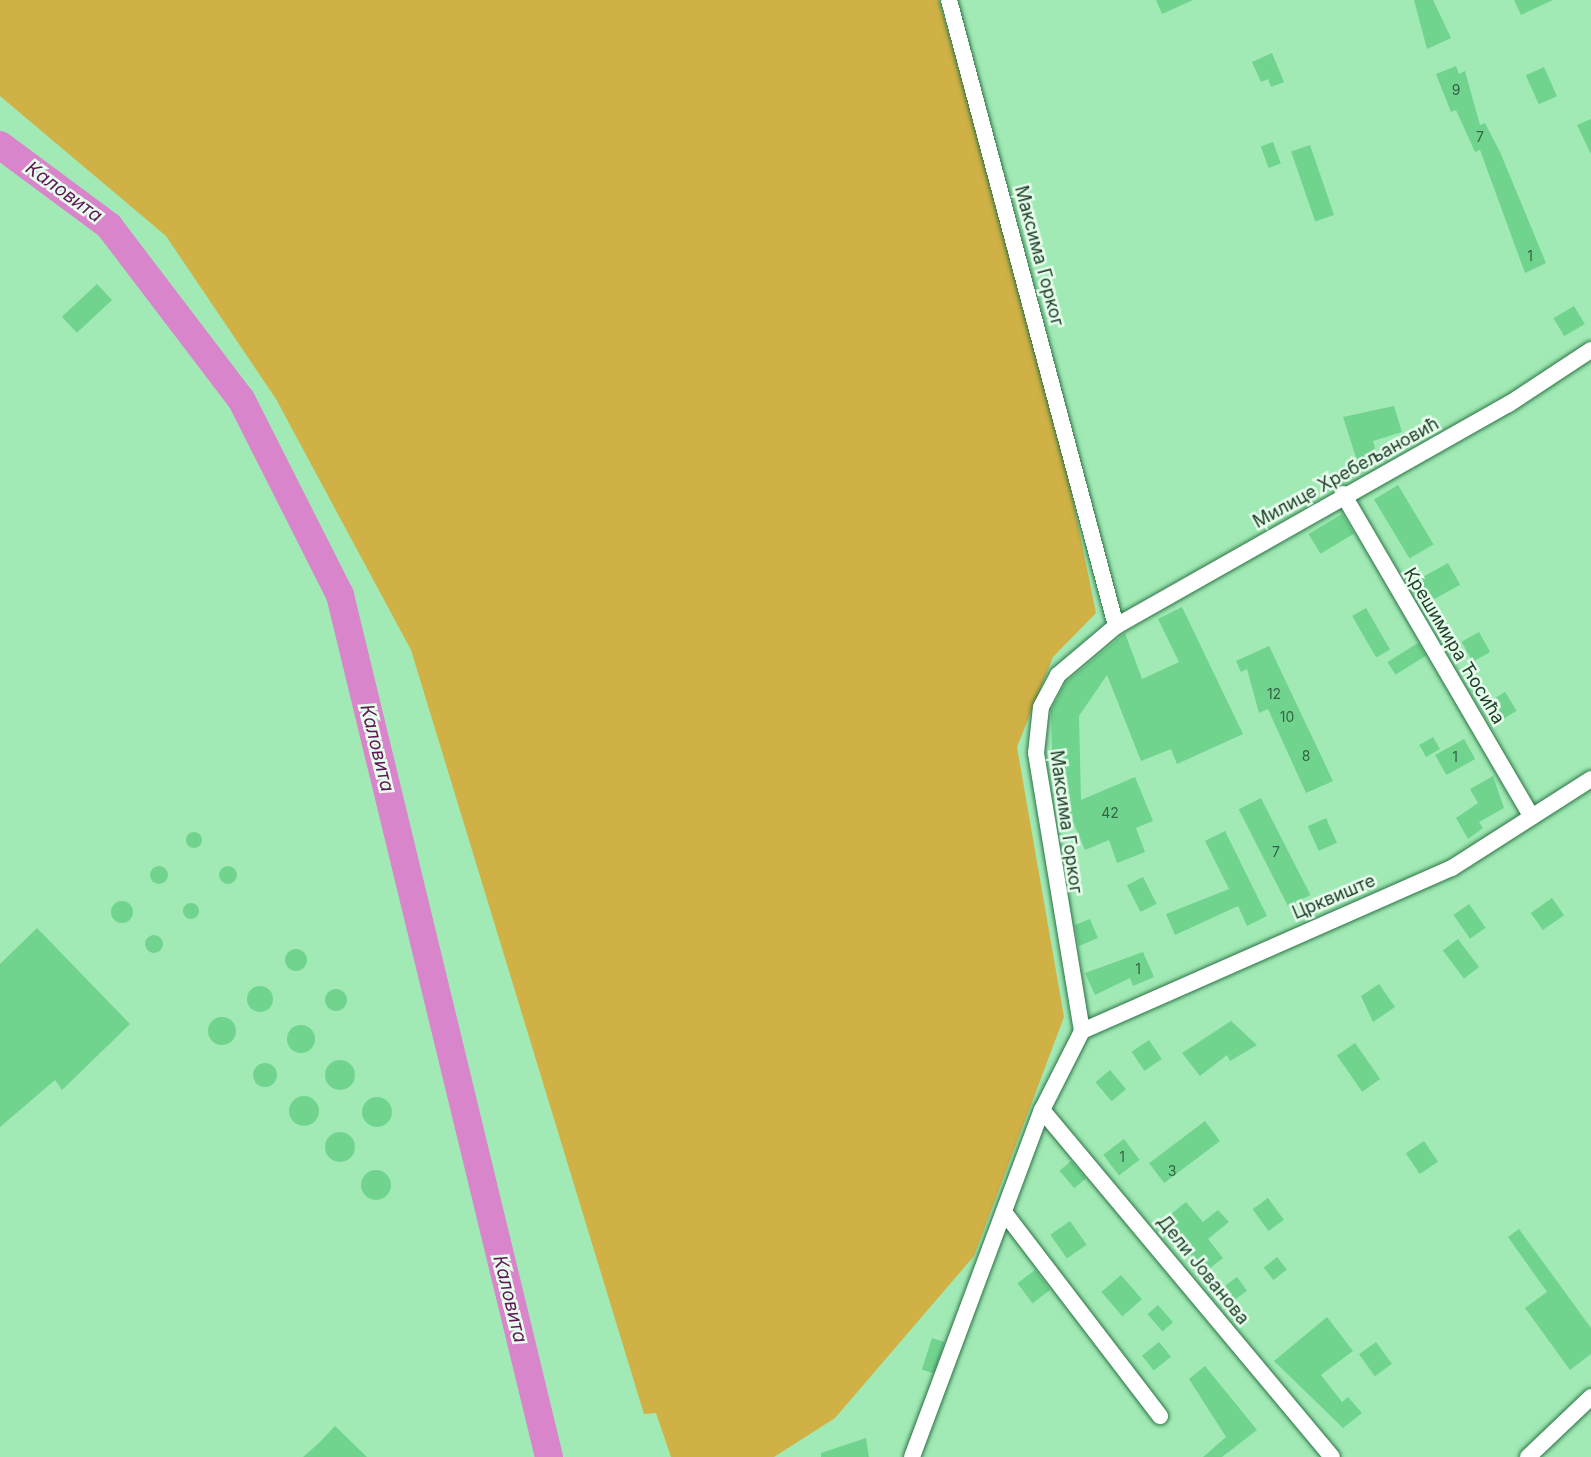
<!DOCTYPE html>
<meta charset="utf-8">
<style>
body{margin:0}
#map{position:relative;width:1591px;height:1457px;overflow:hidden;background:#a1eab5;font-family:Inter,sans-serif}
div>[style]{position:absolute}
[style*='--x']{left:calc(var(--x)*1px);top:calc(var(--y)*1px);width:calc(var(--w)*1px);rotate:calc(var(--a)*1deg)}
.green>*{inset:0;background:#d0b146}
.river>*{height:28px;margin:-14px;padding:0 14px;transform-origin:14px;border-radius:14px;background:#d885cc}
.building>*{inset:0;background:#70d48f;transform-origin:0 0}
.round{border-radius:50%}
.roads{filter:drop-shadow(0 0 2px #2b7345) drop-shadow(0 0 2px #2b7345)}
.minor>*{height:16px;margin:-8px;padding:0 8px;transform-origin:8px;border-radius:8px;background:#fff}
span{translate:-50% -50%;white-space:nowrap;text-align:center;line-height:1.15;-webkit-text-stroke:5px #e8feed;paint-order:stroke}
.number-label{font-size:14px;color:#336342}
.number-label span{-webkit-text-stroke-width:0}
.street-label{font-size:18px;color:#1f3d28}
.water-label{font-size:19px;color:#601659;font-style:italic}
</style>
<div id="map">
<div class="green">
<i style="clip-path:polygon(0 0,939px 0,1048px 377px,1096px 613px,1053px 657px,1017px 747px,1064px 1017px,974px 1256px,835px 1418px,774px 1457px,671px 1457px,656px 1413px,644px 1414px,411px 650px,276px 399px,166px 236px,0 96px)"></i>
</div>
<div class="river">
<i style="--x:0;--y:145;--w:136;--a:36.6"></i>
<i style="--x:109;--y:226;--w:218;--a:52.7"></i>
<i style="--x:241;--y:399;--w:220;--a:63.2"></i>
<i style="--x:340;--y:595;--w:887;--a:76.37"></i>
</div>
<div class="building">
<i style="clip-path:polygon(1156px 0,1193px 0,1162px 14px)"></i>
<i style="clip-path:polygon(1414px 0,1433px 0,1451px 38px,1427px 49px)"></i>
<i style="clip-path:polygon(1514px 0,1553px 0,1521px 15px)"></i>
<i style="clip-path:polygon(1272px 53px,1284px 82px,1271px 87px,1268px 79px,1261px 82px,1252px 62px)"></i>
<i style="clip-path:polygon(1456px 66px,1459px 74px,1465px 71px,1480px 125px,1485px 123px,1500px 152px,1546px 263px,1525px 273px,1480px 150px,1475px 152px,1456px 110px,1451px 112px,1436px 74px)"></i>
<i style="left:1544px;top:67px;width:32px;height:20px;rotate:66deg"></i>
<i style="clip-path:polygon(1591px 119px,1591px 154px,1577px 125px)"></i>
<i style="left:1273px;top:142px;width:23px;height:13px;rotate:70deg"></i>
<i style="left:1310px;top:145px;width:74px;height:20px;rotate:71deg"></i>
<i style="left:97px;top:284px;width:22px;height:48px;rotate:47deg"></i>
<i style="left:1574px;top:306px;width:21px;height:24px;rotate:59deg"></i>
<i style="clip-path:polygon(1394px 406px,1402px 432px,1373px 441px,1378px 458px,1358px 464px,1343px 417px)"></i>
<i style="left:1398px;top:485px;width:69px;height:28px;rotate:59deg"></i>
<i style="left:1342px;top:514px;width:23px;height:39px;rotate:59deg"></i>
<i style="left:1448px;top:563px;width:25px;height:34px;rotate:61deg"></i>
<i style="clip-path:polygon(1182px 607px,1243px 734px,1177px 764px,1171px 749px,1141px 761px,1107px 675px,1079px 716px,1081px 800px,1135px 777px,1153px 821px,1136px 828px,1145px 852px,1117px 863px,1109px 840px,1085px 850px,1059px 788px,1053px 788px,1051px 710px,1066px 682px,1125px 633px,1142px 679px,1179px 662px,1158px 619px)"></i>
<i style="left:1366px;top:608px;width:48px;height:16px;rotate:60deg"></i>
<i style="left:1479px;top:632px;width:23px;height:20px;rotate:61deg"></i>
<i style="left:1418px;top:643px;width:15px;height:36px;rotate:58deg"></i>
<i style="clip-path:polygon(1269px 646px,1333px 781px,1306px 793px,1268px 709px,1259px 713px,1247px 669px,1241px 672px,1236px 661px)"></i>
<i style="left:1505px;top:692px;width:22px;height:29px;rotate:58deg"></i>
<i style="left:1433px;top:737px;width:14px;height:16px;rotate:60deg"></i>
<i style="left:1464px;top:739px;width:23px;height:33px;rotate:61deg"></i>
<i style="clip-path:polygon(1493px 776px,1504px 808px,1479px 822px,1483px 828px,1468px 839px,1456px 818px,1478px 803px,1470px 789px)"></i>
<i style="left:1261px;top:798px;width:109px;height:25px;rotate:63deg"></i>
<i style="left:1326px;top:818px;width:27px;height:20px;rotate:66deg"></i>
<i style="clip-path:polygon(1225px 831px,1267px 916px,1247px 926px,1238px 906px,1175px 935px,1166px 914px,1229px 889px,1205px 841px)"></i>
<i class="round" style="left:186px;top:832px;width:16px;height:16px"></i>
<i class="round" style="left:219px;top:866px;width:18px;height:18px"></i>
<i class="round" style="left:150px;top:866px;width:18px;height:18px"></i>
<i style="left:1143px;top:877px;width:30px;height:18px;rotate:63deg"></i>
<i style="left:1552px;top:898px;width:21px;height:26px;rotate:55deg"></i>
<i class="round" style="left:111px;top:901px;width:22px;height:22px"></i>
<i class="round" style="left:183px;top:903px;width:16px;height:16px"></i>
<i style="left:1469px;top:904px;width:29px;height:19px;rotate:55deg"></i>
<i style="clip-path:polygon(1090px 919px,1098px 938px,1079px 946px,1075px 925px)"></i>
<i style="clip-path:polygon(37px 928px,130px 1024px,62px 1090px,55px 1080px,0 1127px,0 964px)"></i>
<i class="round" style="left:145px;top:935px;width:18px;height:18px"></i>
<i style="left:1458px;top:939px;width:35px;height:19px;rotate:53deg"></i>
<i class="round" style="left:285px;top:949px;width:22px;height:22px"></i>
<i style="clip-path:polygon(1143px 952px,1154px 977px,1133px 986px,1130px 978px,1095px 995px,1085px 973px)"></i>
<i style="clip-path:polygon(1379px 984px,1395px 1007px,1373px 1022px,1361px 996px)"></i>
<i class="round" style="left:247px;top:986px;width:26px;height:26px"></i>
<i class="round" style="left:325px;top:989px;width:22px;height:22px"></i>
<i class="round" style="left:208px;top:1017px;width:28px;height:28px"></i>
<i style="clip-path:polygon(1231px 1021px,1257px 1045px,1230px 1061px,1227px 1055px,1200px 1076px,1182px 1053px)"></i>
<i class="round" style="left:287px;top:1025px;width:28px;height:28px"></i>
<i style="left:1149px;top:1040px;width:23px;height:21px;rotate:56deg"></i>
<i style="left:1355px;top:1043px;width:44px;height:22px;rotate:55deg"></i>
<i class="round" style="left:325px;top:1060px;width:30px;height:30px"></i>
<i class="round" style="left:253px;top:1063px;width:24px;height:24px"></i>
<i style="left:1110px;top:1070px;width:25px;height:19px;rotate:50deg"></i>
<i class="round" style="left:289px;top:1096px;width:30px;height:30px"></i>
<i class="round" style="left:362px;top:1097px;width:30px;height:30px"></i>
<i style="left:1205px;top:1121px;width:25px;height:70px;rotate:53deg"></i>
<i class="round" style="left:325px;top:1132px;width:30px;height:30px"></i>
<i style="left:1124px;top:1139px;width:26px;height:26px;rotate:53deg"></i>
<i style="left:1424px;top:1141px;width:25px;height:22px;rotate:56deg"></i>
<i style="left:1071px;top:1161px;width:23px;height:15px;rotate:50deg"></i>
<i class="round" style="left:361px;top:1170px;width:30px;height:30px"></i>
<i style="left:1268px;top:1198px;width:27px;height:19px;rotate:54deg"></i>
<i style="clip-path:polygon(1186px 1202px,1203px 1222px,1218px 1210px,1229px 1222px,1208px 1239px,1223px 1258px,1205px 1272px,1161px 1222px)"></i>
<i style="left:1070px;top:1221px;width:29px;height:24px;rotate:55deg"></i>
<i style="clip-path:polygon(1519px 1229px,1591px 1328px,1591px 1354px,1570px 1370px,1525px 1308px,1547px 1292px,1508px 1237px)"></i>
<i style="left:1277px;top:1257px;width:16px;height:17px;rotate:52deg"></i>
<i style="left:1035px;top:1270px;width:25px;height:22px;rotate:53deg"></i>
<i style="left:1121px;top:1275px;width:32px;height:26px;rotate:49deg"></i>
<i style="left:1237px;top:1277px;width:17px;height:18px;rotate:54deg"></i>
<i style="left:1158px;top:1305px;width:23px;height:14px;rotate:49deg"></i>
<i style="clip-path:polygon(1327px 1317px,1353px 1351px,1321px 1375px,1342px 1402px,1348px 1397px,1362px 1413px,1343px 1428px,1274px 1361px)"></i>
<i style="left:932px;top:1338px;width:13px;height:33px;rotate:18deg"></i>
<i style="left:1159px;top:1342px;width:19px;height:22px;rotate:51deg"></i>
<i style="left:1376px;top:1342px;width:27px;height:21px;rotate:54deg"></i>
<i style="clip-path:polygon(1205px 1366px,1257px 1430px,1222px 1457px,1203px 1457px,1226px 1437px,1189px 1379px)"></i>
<i style="clip-path:polygon(335px 1426px,367px 1457px,303px 1457px,319px 1443px)"></i>
<i style="clip-path:polygon(866px 1438px,869px 1457px,821px 1457px,821px 1453px)"></i>
</div>
<div class="roads">
<div class="minor">
<i style="--x:949;--y:0;--w:648;--a:75.06"></i>
<i style="--x:1343;--y:494;--w:374;--a:59.7"></i>
<i style="--x:1082;--y:1031;--w:282;--a:-99.4"></i>
<i style="--x:1036;--y:753;--w:46;--a:-83.8"></i>
<i style="--x:1041;--y:707;--w:36;--a:-62"></i>
<i style="--x:1058;--y:675;--w:76;--a:-40.2"></i>
<i style="--x:1116;--y:626;--w:451;--a:-29.5"></i>
<i style="--x:1509;--y:404;--w:98;--a:-33.4"></i>
<i style="--x:1042;--y:1110;--w:452;--a:50.1"></i>
<i style="--x:1004;--y:1212;--w:257;--a:52.6"></i>
<i style="--x:912;--y:1457;--w:371;--a:-69.5"></i>
<i style="--x:1042;--y:1110;--w:89;--a:-63.1"></i>
<i style="--x:1082;--y:1031;--w:404;--a:-23.8"></i>
<i style="--x:1452;--y:868;--w:165;--a:-32.6"></i>
<i style="--x:1528;--y:1457;--w:87;--a:-43.6"></i>
</div>
</div>
<div class="number-label">
<span style="left:1456px;top:90px">9</span>
<span style="left:1480px;top:137px">7</span>
<span style="left:1530px;top:256px">1</span>
<span style="left:1274px;top:694px">12</span>
<span style="left:1287px;top:717px">10</span>
<span style="left:1306px;top:756px">8</span>
<span style="left:1455px;top:757px">1</span>
<span style="left:1110px;top:813px">42</span>
<span style="left:1276px;top:852px">7</span>
<span style="left:1138px;top:969px">1</span>
<span style="left:1122px;top:1157px">1</span>
<span style="left:1172px;top:1171px">3</span>
</div>
<div class="street-label">
<span style="left:1039px;top:256px;rotate:75deg">Максима Горког</span>
<span style="left:1346px;top:473px;rotate:-29deg">Милице Хребељановић</span>
<span style="left:1454px;top:646px;rotate:59deg">Крешимира Ћосића</span>
<span style="left:1066px;top:822px;rotate:82deg">Максима Горког</span>
<span style="left:1334px;top:897px;rotate:-23deg">Црквиште</span>
<span style="left:1203px;top:1270px;rotate:51deg">Дели Јованова</span>
</div>
<div class="water-label">
<span style="left:64px;top:192px;rotate:36deg">Каловита</span>
<span style="left:377px;top:748px;rotate:76deg">Каловита</span>
<span style="left:510px;top:1299px;rotate:76deg">Каловита</span>
</div>
</div>
